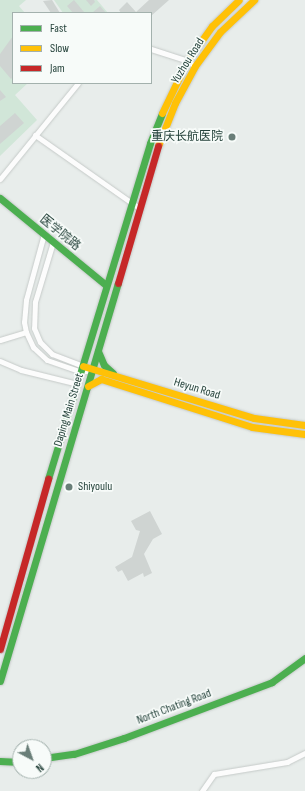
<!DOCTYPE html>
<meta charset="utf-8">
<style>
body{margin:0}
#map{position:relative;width:305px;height:791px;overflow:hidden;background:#e8edeb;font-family:"Sofia Sans Condensed","Noto Sans SC",sans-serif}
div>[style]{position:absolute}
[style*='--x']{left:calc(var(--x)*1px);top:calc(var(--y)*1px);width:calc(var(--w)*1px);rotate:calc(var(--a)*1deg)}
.green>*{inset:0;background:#d1e6d8}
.building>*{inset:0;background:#cfd4d2}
.roads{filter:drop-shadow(0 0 1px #c5cac8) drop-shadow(0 0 1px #c5cac8)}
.street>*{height:5px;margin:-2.5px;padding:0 2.5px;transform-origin:2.5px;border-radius:2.5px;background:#fcfcfc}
.fast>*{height:7px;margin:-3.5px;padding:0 3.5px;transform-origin:3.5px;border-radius:3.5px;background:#4caf50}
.slow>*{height:7px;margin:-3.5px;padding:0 3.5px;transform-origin:3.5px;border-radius:3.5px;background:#ffc107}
.jam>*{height:7px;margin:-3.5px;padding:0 3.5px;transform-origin:3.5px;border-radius:3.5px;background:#c62828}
.dots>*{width:11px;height:11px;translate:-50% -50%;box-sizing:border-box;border:2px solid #f7fbf9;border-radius:50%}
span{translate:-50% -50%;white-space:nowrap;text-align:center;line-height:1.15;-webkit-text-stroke:3.5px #f7fbf9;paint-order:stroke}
.street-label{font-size:12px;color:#24423a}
.poi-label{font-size:12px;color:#24423a}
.right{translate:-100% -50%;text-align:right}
.left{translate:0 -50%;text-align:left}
.legend{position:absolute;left:12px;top:12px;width:140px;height:72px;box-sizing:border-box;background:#f7fbf9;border:1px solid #a3b1ad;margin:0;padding:5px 7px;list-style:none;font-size:12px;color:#24423a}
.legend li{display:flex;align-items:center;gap:8px;height:20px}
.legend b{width:20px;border:1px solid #a3b1ad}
.north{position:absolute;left:12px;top:739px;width:40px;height:40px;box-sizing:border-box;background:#f7fbf9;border:1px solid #a3b1ad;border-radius:50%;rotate:139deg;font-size:11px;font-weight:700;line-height:16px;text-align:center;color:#24423a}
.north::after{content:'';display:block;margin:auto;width:14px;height:18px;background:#697e78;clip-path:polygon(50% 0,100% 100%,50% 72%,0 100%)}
</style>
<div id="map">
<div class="green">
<i style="clip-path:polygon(0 0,26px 0,19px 6px,25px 13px,13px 13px,13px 83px,28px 83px,15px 95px,37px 120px,0 156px)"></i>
<i style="clip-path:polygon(54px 0,97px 0,108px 13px,63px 13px)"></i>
</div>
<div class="building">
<i style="clip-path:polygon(52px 0,60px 13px,51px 13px,43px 1px)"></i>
<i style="clip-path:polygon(74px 0,84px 12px,82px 13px,73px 13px,67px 6px)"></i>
<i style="clip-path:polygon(86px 0,94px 0,95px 2px,91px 6px)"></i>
<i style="clip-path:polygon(149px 0,169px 0,151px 16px,151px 13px,121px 13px,119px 10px,127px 2px,136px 12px)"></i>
<i style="clip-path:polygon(100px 6px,106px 13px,92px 13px)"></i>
<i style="clip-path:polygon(13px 36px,13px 77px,11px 79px,0 66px,0 54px)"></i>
<i style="clip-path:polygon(0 90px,6px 97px,0 101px)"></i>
<i style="clip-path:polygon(15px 113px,24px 123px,0 144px,0 126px)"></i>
<i style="clip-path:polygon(150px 511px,162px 534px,153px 539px,144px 554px,152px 573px,144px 577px,143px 573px,128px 581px,122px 570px,118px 572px,115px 567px,132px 557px,140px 531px,136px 530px,131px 521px)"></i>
</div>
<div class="roads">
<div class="street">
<i style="--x:151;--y:49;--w:38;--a:18"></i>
<i style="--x:187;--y:61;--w:9;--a:32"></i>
<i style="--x:35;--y:135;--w:127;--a:35.1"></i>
<i style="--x:0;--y:179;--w:124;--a:-50.9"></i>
<i style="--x:44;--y:234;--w:68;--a:105.3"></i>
<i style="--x:26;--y:300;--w:22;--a:95"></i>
<i style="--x:24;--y:322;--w:10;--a:79"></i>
<i style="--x:26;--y:332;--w:17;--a:65"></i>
<i style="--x:33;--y:347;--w:19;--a:43"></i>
<i style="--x:47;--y:360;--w:37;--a:19"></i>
<i style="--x:82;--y:372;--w:11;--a:-15"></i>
<i style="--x:53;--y:242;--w:63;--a:106.7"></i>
<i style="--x:35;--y:302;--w:26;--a:92"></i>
<i style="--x:34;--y:328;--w:15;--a:67"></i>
<i style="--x:40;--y:342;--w:17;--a:45"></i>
<i style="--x:52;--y:354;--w:33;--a:21"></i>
<i style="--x:0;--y:340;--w:27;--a:-17"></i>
<i style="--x:0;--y:361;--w:23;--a:23"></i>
<i style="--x:21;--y:370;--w:59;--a:13.8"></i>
<i style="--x:202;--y:791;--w:21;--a:-55"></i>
<i style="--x:214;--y:774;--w:74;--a:-9.3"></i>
<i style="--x:287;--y:762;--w:20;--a:-27"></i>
</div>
<div class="fast">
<i style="--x:0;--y:198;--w:137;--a:39.4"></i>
<i style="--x:98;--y:351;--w:15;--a:67"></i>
<i style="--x:104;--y:365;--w:12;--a:42"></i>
<i style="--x:48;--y:479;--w:351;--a:-73.1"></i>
<i style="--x:150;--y:143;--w:32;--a:-68"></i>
<i style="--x:0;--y:681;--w:415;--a:-73.5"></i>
<i style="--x:44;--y:758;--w:30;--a:-8"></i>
<i style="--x:74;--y:754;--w:52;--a:-17.7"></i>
<i style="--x:124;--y:738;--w:158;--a:-20.7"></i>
<i style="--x:272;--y:682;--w:41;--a:-36"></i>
<i style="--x:0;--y:761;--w:20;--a:3"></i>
</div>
<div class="slow">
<i style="--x:162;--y:113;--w:58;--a:-64.3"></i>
<i style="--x:187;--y:61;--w:43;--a:-54.5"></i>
<i style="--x:212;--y:26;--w:37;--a:-44"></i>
<i style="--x:158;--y:146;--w:46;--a:-68.4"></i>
<i style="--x:175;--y:103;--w:42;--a:-61.6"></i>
<i style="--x:195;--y:66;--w:42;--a:-53.7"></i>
<i style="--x:220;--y:32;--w:47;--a:-43.3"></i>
<i style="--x:83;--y:366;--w:179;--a:16.9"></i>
<i style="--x:254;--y:418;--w:51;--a:7.8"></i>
<i style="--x:88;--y:386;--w:15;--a:-28"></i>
<i style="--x:101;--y:379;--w:158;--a:17.6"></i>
<i style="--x:252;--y:427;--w:53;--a:7.5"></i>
</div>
<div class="jam">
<i style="--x:118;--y:283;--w:143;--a:-73.7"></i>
<i style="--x:0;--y:649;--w:177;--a:-74.2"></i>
</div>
</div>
<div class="dots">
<i style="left:232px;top:137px;background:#697e78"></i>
<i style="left:69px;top:487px;background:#697e78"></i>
</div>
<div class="street-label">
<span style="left:188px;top:61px;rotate:-58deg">Yuzhou Road</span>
<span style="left:60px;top:233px;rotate:39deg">医学院路</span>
<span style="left:197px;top:389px;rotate:17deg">Heyun Road</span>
<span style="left:69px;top:410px;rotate:-73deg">Daping Main Street</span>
<span style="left:174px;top:707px;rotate:-21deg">North Chating Road</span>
</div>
<div class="poi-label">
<span class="right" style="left:223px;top:137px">重庆长航医院</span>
<span class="left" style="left:78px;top:487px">Shiyoulu</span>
</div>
<ul class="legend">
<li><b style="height:5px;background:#4caf50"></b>Fast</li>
<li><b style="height:5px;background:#ffc107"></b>Slow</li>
<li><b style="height:5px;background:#c62828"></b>Jam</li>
</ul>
<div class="north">N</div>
</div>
